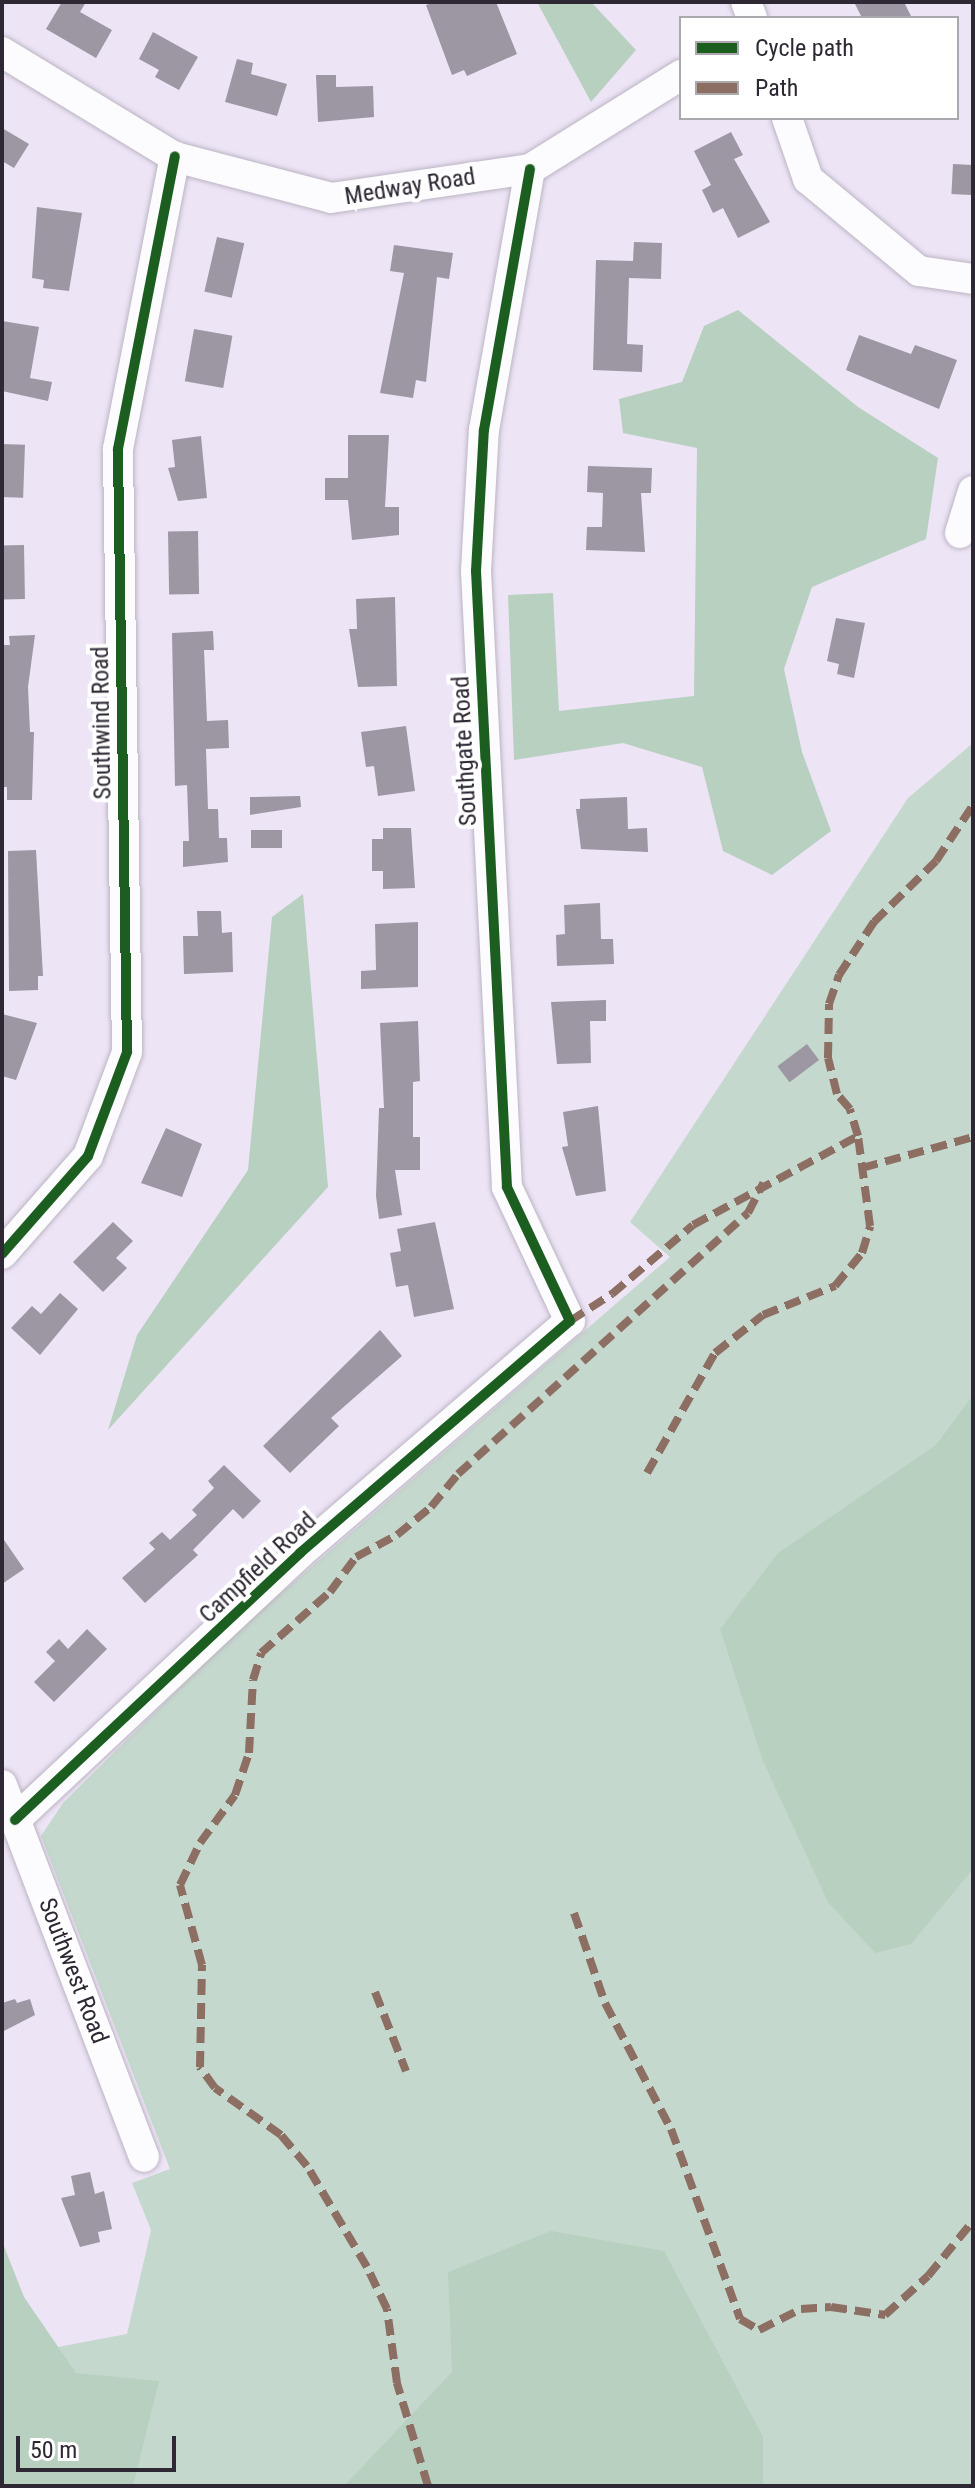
<!DOCTYPE html>
<style>
body{margin:0}
#map{position:relative;width:975px;height:2488px;overflow:hidden;background:#ede4f6;font-family:"Roboto Condensed",sans-serif}
div>[style]{position:absolute}
[style*='--x']{left:calc(var(--x)*1px);top:calc(var(--y)*1px);width:calc(var(--w)*1px);rotate:calc(var(--a)*1deg)}
.green>*{inset:0;background:#c5d8cd}
.forest>*{inset:0;background:#b8d0c0}
.building>*{inset:0;background:#9d96a3;transform-origin:0 0}
.roads{filter:drop-shadow(0 0 2px #bbb4c2) drop-shadow(0 0 2px #bbb4c2)}
.minor>*{height:30px;margin:-15px;padding:0 15px;transform-origin:15px;border-radius:15px;background:#fcfbfe}
.quiet>*{height:8px;margin-top:-4px;transform-origin:0;background:repeating-linear-gradient(90deg,#8d6e63 0 16px,transparent 0 24px)}
.cycleway>*{height:10px;margin:-5px;padding:0 5px;transform-origin:5px;border-radius:5px;background:#1b5e20}
span{translate:-50% -50%;white-space:nowrap;text-align:center;line-height:1.15;-webkit-text-stroke:8px #fff;paint-order:stroke}
.street-label{font-size:24px;color:#2e2834}
.frame{position:absolute;inset:0;border:4px solid #2e2834;pointer-events:none}
.legend{position:absolute;left:679px;top:16px;width:280px;height:104px;box-sizing:border-box;background:#fff;border:2px solid #aba9ae;margin:0;padding:10px 14px;list-style:none;font-size:24px;color:#2e2834}
.legend li{display:flex;align-items:center;gap:16px;height:40px}
.legend b{width:40px;border:2px solid #aba9ae}
.scale{position:absolute;left:16px;top:2436px;width:160px;height:36px;box-sizing:border-box;border:4px solid #2e2834;border-top:0;padding-left:10px;font-size:24px;line-height:28px;white-space:nowrap;color:#2e2834;-webkit-text-stroke:6px #fff;paint-order:stroke}
</style>
<div id="map">
<div class="green">
<i style="clip-path:polygon(973px 743px,973px 2486px,2px 2486px,31px 2352px,127px 2334px,151px 2230px,132px 2183px,170px 2169px,41px 1836px,63px 1803px,235px 1633px,670px 1257px,630px 1222px,908px 798px)"></i>
</div>
<div class="forest">
<i style="clip-path:polygon(537px 2px,591px 2px,636px 50px,591px 102px)"></i>
<i style="clip-path:polygon(738px 310px,858px 407px,938px 458px,926px 539px,812px 587px,784px 669px,802px 752px,831px 831px,772px 875px,723px 851px,702px 767px,623px 743px,514px 760px,508px 595px,553px 593px,559px 711px,694px 696px,697px 448px,623px 433px,619px 399px,682px 382px,704px 326px)"></i>
<i style="clip-path:polygon(303px 894px,328px 1187px,108px 1430px,137px 1335px,248px 1170px,272px 917px)"></i>
<i style="clip-path:polygon(973px 1395px,973px 1869px,911px 1944px,875px 1953px,828px 1902px,763px 1761px,720px 1629px,778px 1553px,936px 1445px)"></i>
<i style="clip-path:polygon(551px 2231px,664px 2251px,763px 2437px,763px 2486px,344px 2486px,452px 2372px,448px 2272px)"></i>
<i style="clip-path:polygon(2px 2241px,24px 2297px,76px 2373px,159px 2381px,133px 2486px,2px 2486px)"></i>
</div>
<div class="building">
<i style="clip-path:polygon(62px 2px,86px 2px,80px 12px,112px 30px,96px 58px,46px 29px)"></i>
<i style="clip-path:polygon(435px 2px,496px 2px,517px 54px,467px 76px,464px 70px,452px 75px,426px 5px)"></i>
<i style="clip-path:polygon(854px 2px,904px 2px,912px 18px,862px 18px)"></i>
<i style="clip-path:polygon(153px 32px,198px 57px,179px 90px,155px 77px,159px 70px,139px 59px)"></i>
<i style="clip-path:polygon(237px 59px,253px 63px,251px 74px,287px 84px,277px 116px,225px 102px)"></i>
<i style="clip-path:polygon(316px 75px,336px 75px,336px 87px,373px 86px,374px 117px,318px 122px)"></i>
<i style="clip-path:polygon(2px 128px,29px 144px,14px 168px,2px 161px)"></i>
<i style="clip-path:polygon(731px 132px,743px 155px,734px 159px,770px 222px,738px 238px,723px 208px,713px 213px,702px 190px,711px 185px,694px 151px)"></i>
<i style="left:953px;top:164px;width:20px;height:30px;rotate:3deg"></i>
<i style="clip-path:polygon(37px 207px,82px 213px,69px 291px,43px 288px,44px 280px,32px 278px)"></i>
<i style="left:217px;top:237px;width:28px;height:56px;rotate:13deg"></i>
<i style="clip-path:polygon(634px 242px,662px 243px,661px 279px,629px 278px,627px 344px,643px 345px,642px 372px,593px 370px,596px 260px,633px 261px)"></i>
<i style="clip-path:polygon(394px 245px,453px 253px,449px 279px,437px 277px,426px 382px,416px 380px,413px 398px,380px 393px,404px 273px,390px 271px)"></i>
<i style="clip-path:polygon(2px 321px,39px 327px,30px 378px,52px 382px,48px 401px,2px 391px)"></i>
<i style="left:194px;top:329px;width:39px;height:53px;rotate:10deg"></i>
<i style="clip-path:polygon(859px 335px,911px 354px,915px 345px,957px 360px,939px 409px,846px 370px)"></i>
<i style="clip-path:polygon(348px 435px,389px 435px,385px 507px,399px 507px,399px 535px,352px 540px,348px 500px,325px 500px,325px 478px,348px 478px)"></i>
<i style="clip-path:polygon(201px 436px,207px 498px,178px 501px,168px 468px,175px 467px,172px 440px)"></i>
<i style="left:2px;top:444px;width:23px;height:53px;rotate:2deg"></i>
<i style="clip-path:polygon(588px 466px,652px 468px,651px 493px,641px 493px,645px 552px,586px 550px,587px 527px,602px 527px,603px 493px,587px 492px)"></i>
<i style="left:198px;top:531px;width:63px;height:30px;rotate:89deg"></i>
<i style="left:24px;top:545px;width:54px;height:22px;rotate:89deg"></i>
<i style="clip-path:polygon(395px 597px,397px 686px,358px 687px,349px 629px,357px 629px,356px 599px)"></i>
<i style="clip-path:polygon(836px 618px,865px 623px,854px 678px,837px 674px,839px 664px,827px 661px)"></i>
<i style="clip-path:polygon(213px 631px,214px 650px,204px 650px,207px 721px,228px 720px,229px 748px,206px 749px,208px 809px,218px 809px,219px 838px,227px 838px,228px 862px,183px 867px,183px 841px,189px 841px,187px 785px,175px 786px,172px 633px)"></i>
<i style="clip-path:polygon(35px 635px,28px 687px,30px 732px,34px 732px,32px 800px,7px 800px,7px 787px,2px 787px,2px 645px,10px 645px,9px 636px)"></i>
<i style="clip-path:polygon(406px 726px,415px 791px,378px 796px,374px 766px,366px 767px,361px 732px)"></i>
<i style="clip-path:polygon(300px 796px,301px 807px,250px 815px,250px 797px)"></i>
<i style="clip-path:polygon(627px 797px,628px 829px,647px 828px,648px 852px,581px 849px,576px 809px,580px 809px,580px 799px)"></i>
<i style="clip-path:polygon(383px 828px,411px 828px,415px 888px,383px 889px,383px 871px,372px 871px,372px 839px,383px 839px)"></i>
<i style="left:251px;top:830px;width:31px;height:18px"></i>
<i style="clip-path:polygon(36px 850px,43px 976px,38px 976px,38px 990px,9px 991px,8px 851px)"></i>
<i style="clip-path:polygon(600px 903px,601px 939px,613px 939px,614px 964px,557px 966px,556px 935px,565px 934px,564px 905px)"></i>
<i style="clip-path:polygon(197px 911px,221px 911px,222px 933px,232px 932px,233px 972px,184px 974px,183px 936px,198px 936px)"></i>
<i style="clip-path:polygon(418px 922px,418px 987px,361px 989px,361px 971px,376px 970px,375px 924px)"></i>
<i style="clip-path:polygon(606px 1000px,606px 1021px,590px 1021px,591px 1063px,557px 1064px,551px 1002px)"></i>
<i style="clip-path:polygon(2px 1014px,37px 1023px,16px 1080px,2px 1076px)"></i>
<i style="clip-path:polygon(418px 1021px,420px 1081px,413px 1082px,413px 1137px,420px 1137px,420px 1170px,395px 1170px,402px 1215px,379px 1219px,376px 1196px,379px 1108px,384px 1108px,380px 1023px)"></i>
<i style="left:807px;top:1044px;width:20px;height:37px;rotate:53deg"></i>
<i style="clip-path:polygon(598px 1106px,606px 1191px,576px 1196px,562px 1147px,568px 1146px,563px 1112px)"></i>
<i style="clip-path:polygon(166px 1128px,202px 1144px,182px 1197px,141px 1183px)"></i>
<i style="clip-path:polygon(113px 1222px,133px 1241px,116px 1258px,127px 1268px,103px 1292px,73px 1262px)"></i>
<i style="clip-path:polygon(435px 1222px,454px 1309px,414px 1317px,408px 1285px,396px 1287px,390px 1253px,401px 1251px,397px 1229px)"></i>
<i style="clip-path:polygon(60px 1293px,78px 1309px,40px 1355px,11px 1328px,32px 1306px,41px 1314px)"></i>
<i style="clip-path:polygon(380px 1330px,402px 1356px,331px 1418px,339px 1426px,290px 1473px,263px 1446px)"></i>
<i style="clip-path:polygon(224px 1465px,261px 1501px,243px 1519px,233px 1509px,193px 1550px,198px 1555px,145px 1603px,122px 1578px,155px 1549px,149px 1543px,162px 1532px,170px 1540px,197px 1515px,192px 1510px,214px 1488px,208px 1481px)"></i>
<i style="clip-path:polygon(2px 1537px,24px 1569px,2px 1584px)"></i>
<i style="clip-path:polygon(87px 1629px,107px 1649px,54px 1702px,34px 1682px,55px 1661px,46px 1652px,59px 1639px,68px 1649px)"></i>
<i style="clip-path:polygon(15px 1999px,17px 2003px,30px 1999px,35px 2015px,2px 2032px,2px 2003px)"></i>
<i style="clip-path:polygon(90px 2172px,95px 2194px,104px 2191px,112px 2229px,98px 2232px,100px 2242px,80px 2247px,61px 2198px,75px 2195px,71px 2176px)"></i>
</div>
<div class="roads">
<div class="minor">
<i style="--x:746;--y:2;--w:17;--a:69"></i>
<i style="--x:2;--y:52;--w:202;--a:31.3"></i>
<i style="--x:175;--y:157;--w:161;--a:14.7"></i>
<i style="--x:331;--y:198;--w:201;--a:-8.3"></i>
<i style="--x:530;--y:169;--w:178;--a:-31.9"></i>
<i style="--x:787;--y:118;--w:65;--a:71"></i>
<i style="--x:808;--y:179;--w:144;--a:39.7"></i>
<i style="--x:919;--y:271;--w:55;--a:8.4"></i>
<i style="--x:960;--y:533;--w:44;--a:-72.8"></i>
<i style="--x:2;--y:1254;--w:130;--a:-48.7"></i>
<i style="--x:88;--y:1156;--w:111;--a:-69.4"></i>
<i style="--x:127;--y:1052;--w:603;--a:-90.86"></i>
<i style="--x:118;--y:449;--w:298;--a:-79"></i>
<i style="--x:2;--y:1785;--w:398;--a:69.1"></i>
<i style="--x:15;--y:1820;--w:391;--a:-43.1"></i>
<i style="--x:300;--y:1553;--w:356;--a:-40.7"></i>
<i style="--x:570;--y:1321;--w:148;--a:-115.2"></i>
<i style="--x:507;--y:1187;--w:617;--a:-92.88"></i>
<i style="--x:476;--y:571;--w:141;--a:-86.8"></i>
<i style="--x:484;--y:430;--w:265;--a:-80"></i>
</div>
</div>
<div class="quiet">
<i style="--x:862;--y:1168;--w:115;--a:-15.6"></i>
<i style="--x:570;--y:1321;--w:50;--a:-32.7"></i>
<i style="--x:612;--y:1294;--w:106;--a:-40.4"></i>
<i style="--x:693;--y:1225;--w:187;--a:-28.3"></i>
<i style="--x:858;--y:1136;--w:28;--a:-107"></i>
<i style="--x:850;--y:1109;--w:20;--a:-131"></i>
<i style="--x:837;--y:1094;--w:37;--a:-104"></i>
<i style="--x:828;--y:1058;--w:54;--a:-88.9"></i>
<i style="--x:829;--y:1004;--w:31;--a:-71"></i>
<i style="--x:839;--y:975;--w:64;--a:-56.6"></i>
<i style="--x:874;--y:922;--w:87;--a:-44.5"></i>
<i style="--x:936;--y:861;--w:67;--a:-56.5"></i>
<i style="--x:647;--y:1473;--w:138;--a:-60.5"></i>
<i style="--x:715;--y:1353;--w:61;--a:-38.4"></i>
<i style="--x:763;--y:1315;--w:78;--a:-21.9"></i>
<i style="--x:835;--y:1286;--w:43;--a:-50.7"></i>
<i style="--x:862;--y:1253;--w:28;--a:-73"></i>
<i style="--x:870;--y:1226;--w:91;--a:-97.6"></i>
<i style="--x:574;--y:1913;--w:95;--a:71"></i>
<i style="--x:605;--y:2003;--w:142;--a:62.4"></i>
<i style="--x:671;--y:2129;--w:202;--a:70"></i>
<i style="--x:740;--y:2319;--w:22;--a:30"></i>
<i style="--x:759;--y:2330;--w:47;--a:-26.6"></i>
<i style="--x:801;--y:2309;--w:30;--a:-4"></i>
<i style="--x:831;--y:2307;--w:55;--a:8.4"></i>
<i style="--x:885;--y:2315;--w:58;--a:-42.2"></i>
<i style="--x:928;--y:2276;--w:71;--a:-50.7"></i>
<i style="--x:375;--y:1992;--w:85;--a:68.6"></i>
<i style="--x:428;--y:2486;--w:108;--a:-106.8"></i>
<i style="--x:397;--y:2383;--w:75;--a:-97.7"></i>
<i style="--x:387;--y:2309;--w:47;--a:-115.5"></i>
<i style="--x:367;--y:2267;--w:117;--a:-120.7"></i>
<i style="--x:307;--y:2166;--w:40;--a:-130"></i>
<i style="--x:281;--y:2135;--w:81;--a:-144.5"></i>
<i style="--x:215;--y:2088;--w:26;--a:-126"></i>
<i style="--x:200;--y:2067;--w:102;--a:-88.9"></i>
<i style="--x:202;--y:1965;--w:83;--a:-105.4"></i>
<i style="--x:180;--y:1885;--w:47;--a:-64.5"></i>
<i style="--x:200;--y:1843;--w:59;--a:-53.9"></i>
<i style="--x:235;--y:1795;--w:44;--a:-71.6"></i>
<i style="--x:249;--y:1753;--w:73;--a:-86.9"></i>
<i style="--x:253;--y:1680;--w:28;--a:-73"></i>
<i style="--x:261;--y:1653;--w:92;--a:-41.5"></i>
<i style="--x:330;--y:1592;--w:44;--a:-53.4"></i>
<i style="--x:356;--y:1557;--w:47;--a:-28.2"></i>
<i style="--x:397;--y:1535;--w:44;--a:-39.5"></i>
<i style="--x:431;--y:1507;--w:43;--a:-50.7"></i>
<i style="--x:458;--y:1474;--w:390;--a:-42"></i>
<i style="--x:748;--y:1213;--w:34;--a:-63"></i>
</div>
<div class="cycleway">
<i style="--x:2;--y:1254;--w:130;--a:-48.7"></i>
<i style="--x:88;--y:1156;--w:111;--a:-69.4"></i>
<i style="--x:127;--y:1052;--w:603;--a:-90.86"></i>
<i style="--x:118;--y:449;--w:298;--a:-79"></i>
<i style="--x:15;--y:1820;--w:391;--a:-43.1"></i>
<i style="--x:300;--y:1553;--w:356;--a:-40.7"></i>
<i style="--x:570;--y:1321;--w:148;--a:-115.2"></i>
<i style="--x:507;--y:1187;--w:617;--a:-92.88"></i>
<i style="--x:476;--y:571;--w:141;--a:-86.8"></i>
<i style="--x:484;--y:430;--w:265;--a:-80"></i>
</div>
<div class="street-label">
<span style="left:410px;top:187px;rotate:-9deg">Medway Road</span>
<span style="left:102px;top:723px;rotate:-91deg">Southwind Road</span>
<span style="left:465px;top:751px;rotate:-93deg">Southgate Road</span>
<span style="left:258px;top:1568px;rotate:-43deg">Campfield Road</span>
<span style="left:73px;top:1971px;rotate:69deg">Southwest Road</span>
</div>
<div class="frame"></div>
<ul class="legend">
<li><b style="height:10px;background:#1b5e20"></b>Cycle path</li>
<li><b style="height:10px;background:#8d6e63"></b>Path</li>
</ul>
<div class="scale">50 m</div>
</div>
